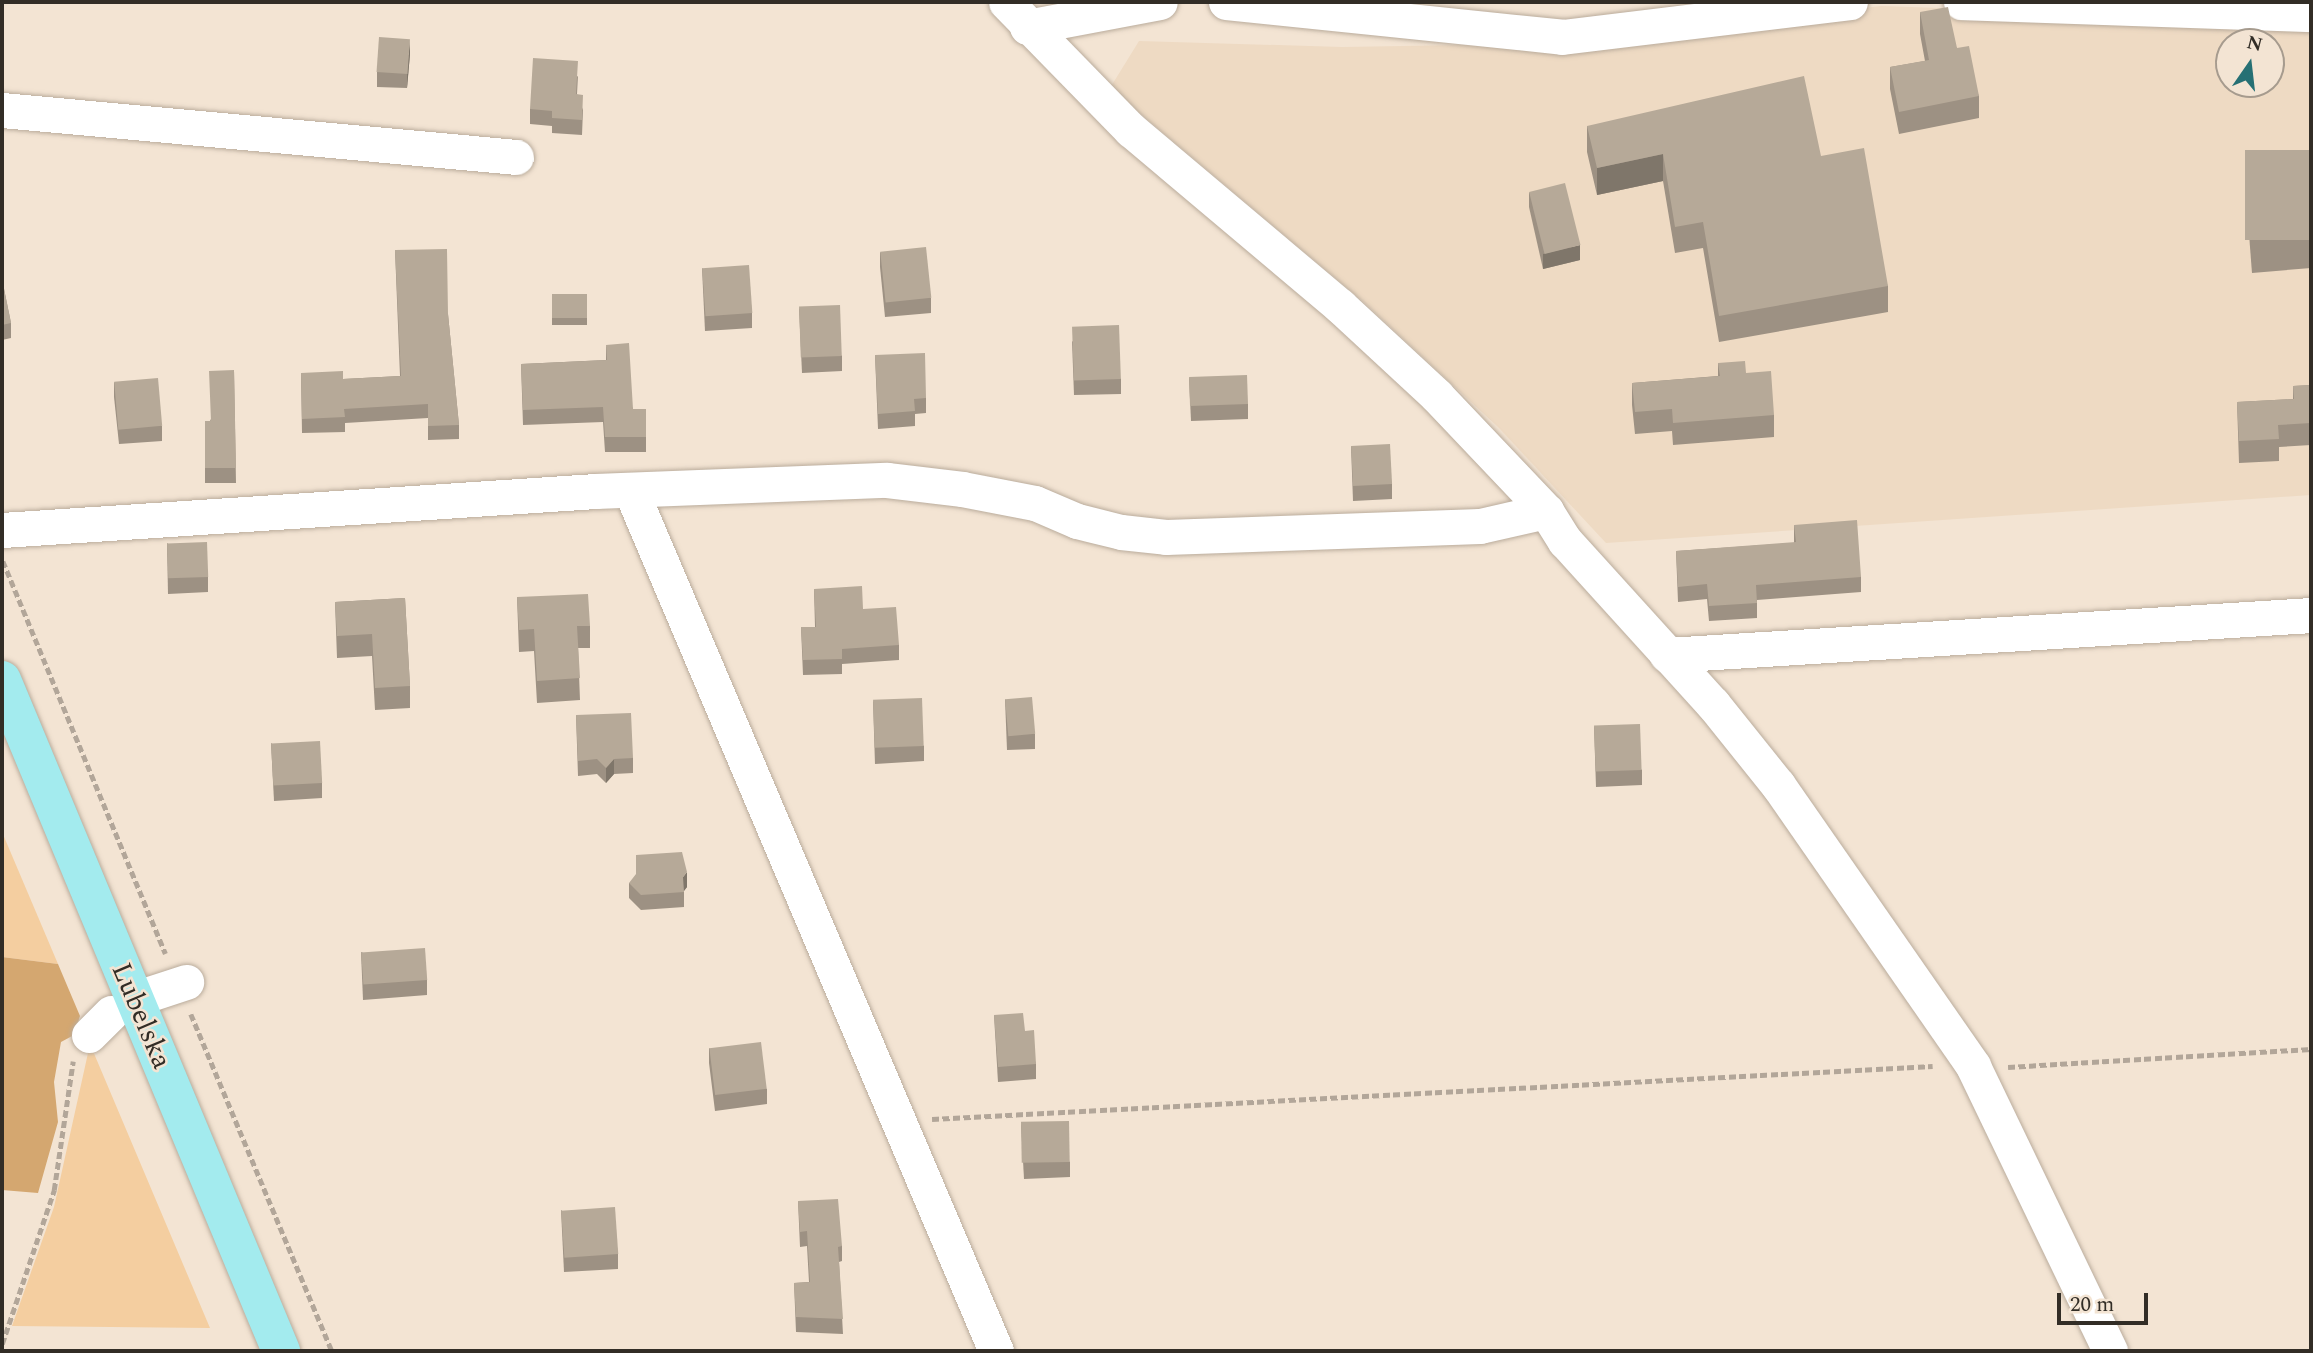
<!DOCTYPE html>
<style>
body{margin:0}
#map{position:relative;width:2313px;height:1353px;overflow:hidden;background:#f3e4d3;font-family:Spectral,serif}
div>[style]{position:absolute}
[style*='--x']{left:calc(var(--x)*1px);top:calc(var(--y)*1px);width:calc(var(--w)*1px);rotate:calc(var(--a)*1deg)}
.built>*{inset:0;background:#eedac3}
.green>*{inset:0;background:#f4cea0}
.forest>*{inset:0;background:#d4a770}
.path>*{height:4.5px;margin-top:-2.25px;transform-origin:0;background:repeating-linear-gradient(90deg,#b2a699 0 7px,transparent 0 10.5px)}
.roads{filter:drop-shadow(0 0 2px #baac9c) drop-shadow(0 0 2px #baac9c)}
.minor>*{height:35px;margin:-17.5px;padding:0 17.5px;transform-origin:17.5px;border-radius:17.5px;background:#fff}
.major>*{height:38px;margin:-19px;padding:0 19px;transform-origin:19px;border-radius:19px;background:#a3ebee}
.wall>*{inset:0;background:#9d9183;transform-origin:0 0}
.shaded-wall>*{inset:0;background:#7f766a}
.building>*{inset:0;background:#b6a998;transform-origin:0 0}
span{translate:-50% -50%;white-space:nowrap;text-align:center;line-height:1.15;-webkit-text-stroke:5px #f3e4d3;paint-order:stroke}
.street-label{font-size:28px;color:#322d26}
.frame{position:absolute;inset:0;border:4px solid #322d26;pointer-events:none}
.north{position:absolute;left:2215px;top:28px;width:70px;height:70px;box-sizing:border-box;background:#f3e4d3;border:2px solid #a69b8e;border-radius:50%;rotate:14deg;font-size:19px;font-weight:700;line-height:28px;text-align:center;color:#322d26}
.north::after{content:'';display:block;margin:auto;width:24px;height:32px;background:#267074;clip-path:polygon(50% 0,100% 100%,50% 72%,0 100%)}
.scale{position:absolute;left:2057px;top:1293px;width:91px;height:32px;box-sizing:border-box;border:4px solid #322d26;border-top:0;padding-left:9px;font-size:21px;line-height:24px;white-space:nowrap;color:#322d26;-webkit-text-stroke:5px #f3e4d3;paint-order:stroke}
</style>
<div id="map">
<div class="built">
<i style="clip-path:polygon(evenodd,1881px 6px,2311px 21px,2311px 495px,1606px 543px,1499px 428px,1365px 303px,1110px 88px,1139px 41px,1342px 47px,1579px 43px,1881px 6px,2229px 42px,2271px 42px,2271px 84px,2229px 84px,2229px 42px)"></i>
</div>
<div class="green">
<i style="clip-path:polygon(2px 832px,58px 964px,2px 957px)"></i>
<i style="clip-path:polygon(90px 1044px,210px 1328px,12px 1326px,54px 1207px)"></i>
</div>
<div class="forest">
<i style="clip-path:polygon(2px 957px,58px 964px,80px 1016px,74px 1035px,61px 1042px,54px 1082px,58px 1122px,38px 1193px,2px 1190px)"></i>
</div>
<div class="path">
<i style="--x:3;--y:561;--w:425;--a:67.5"></i>
<i style="--x:191;--y:1014;--w:365;--a:67.3"></i>
<i style="--x:2008;--y:1067;--w:304;--a:-3.4"></i>
<i style="--x:932;--y:1119;--w:1002;--a:-3.03"></i>
<i style="--x:2;--y:1344;--w:163;--a:-71.3"></i>
<i style="--x:54;--y:1190;--w:130;--a:-81.6"></i>
</div>
<div class="roads">
<div class="minor">
<i style="--x:1006;--y:2;--w:179;--a:45.7"></i>
<i style="--x:1131;--y:130;--w:273;--a:40.1"></i>
<i style="--x:1340;--y:306;--w:131;--a:42.8"></i>
<i style="--x:1436;--y:395;--w:160;--a:46.5"></i>
<i style="--x:1546;--y:511;--w:36;--a:58"></i>
<i style="--x:1565;--y:541;--w:220;--a:47.8"></i>
<i style="--x:1713;--y:704;--w:104;--a:51.3"></i>
<i style="--x:1778;--y:785;--w:342;--a:55.2"></i>
<i style="--x:1973;--y:1066;--w:316;--a:64.3"></i>
<i style="--x:1226;--y:2;--w:338;--a:5.9"></i>
<i style="--x:1562;--y:37;--w:290;--a:-6.9"></i>
<i style="--x:1961;--y:2;--w:350;--a:2"></i>
<i style="--x:1027;--y:27;--w:135;--a:-10.6"></i>
<i style="--x:2;--y:110;--w:516;--a:5.22"></i>
<i style="--x:631;--y:491;--w:934;--a:67"></i>
<i style="--x:2;--y:530;--w:594;--a:-3.76"></i>
<i style="--x:595;--y:491;--w:292;--a:-2.2"></i>
<i style="--x:887;--y:480;--w:76;--a:6.8"></i>
<i style="--x:962;--y:489;--w:74;--a:10.9"></i>
<i style="--x:1035;--y:503;--w:46;--a:23.2"></i>
<i style="--x:1077;--y:521;--w:45;--a:14"></i>
<i style="--x:1121;--y:532;--w:45;--a:6.3"></i>
<i style="--x:1166;--y:537;--w:314;--a:-2"></i>
<i style="--x:1480;--y:526;--w:68;--a:-12.8"></i>
<i style="--x:1667;--y:655;--w:645;--a:-3.55"></i>
<i style="--x:134;--y:999;--w:55;--a:-18.1"></i>
<i style="--x:89;--y:1035;--w:31;--a:-45"></i>
</div>
<div class="major">
<i style="--x:2;--y:680;--w:727;--a:67.42"></i>
</div>
</div>
<div class="wall">
<i style="clip-path:polygon(1920px 12px,1957px 48px,1979px 96px,1979px 118px,1899px 134px,1890px 89px,1890px 67px,1925px 61px,1920px 34px)"></i>
<i style="clip-path:polygon(410px 54px,407px 88px,377px 87px,377px 72px)"></i>
<i style="clip-path:polygon(578px 76px,577px 94px,583px 110px,582px 135px,552px 133px,552px 126px,530px 124px,530px 109px)"></i>
<i style="clip-path:polygon(1587px 126px,1821px 156px,1888px 286px,1888px 312px,1719px 342px,1703px 248px,1675px 253px,1663px 181px,1597px 195px,1587px 152px)"></i>
<i style="clip-path:polygon(2311px 150px,2311px 268px,2252px 273px,2245px 182px,2245px 154px)"></i>
<i style="clip-path:polygon(1529px 192px,1580px 260px,1543px 269px,1529px 207px)"></i>
<i style="clip-path:polygon(395px 250px,448px 314px,459px 425px,459px 439px,428px 440px,428px 418px,345px 423px,345px 432px,302px 433px,301px 373px,343px 379px,400px 376px)"></i>
<i style="clip-path:polygon(880px 252px,931px 298px,931px 313px,885px 317px,880px 267px)"></i>
<i style="clip-path:polygon(702px 268px,752px 313px,752px 328px,705px 331px)"></i>
<i style="clip-path:polygon(2px 279px,11px 323px,11px 338px,2px 340px)"></i>
<i style="left:587px;top:294px;width:31px;height:35px;rotate:90deg"></i>
<i style="clip-path:polygon(799px 308px,842px 356px,842px 371px,802px 373px)"></i>
<i style="clip-path:polygon(1072px 341px,1121px 379px,1121px 394px,1074px 395px)"></i>
<i style="clip-path:polygon(606px 345px,633px 409px,646px 409px,646px 452px,605px 452px,603px 422px,523px 425px,521px 364px,606px 360px)"></i>
<i style="clip-path:polygon(875px 355px,926px 398px,926px 413px,915px 414px,915px 426px,878px 429px)"></i>
<i style="clip-path:polygon(1718px 363px,1746px 373px,1774px 415px,1774px 437px,1673px 445px,1672px 431px,1635px 434px,1632px 405px,1632px 383px,1718px 376px)"></i>
<i style="clip-path:polygon(234px 370px,236px 483px,205px 483px,205px 421px,210px 421px)"></i>
<i style="clip-path:polygon(1189px 378px,1248px 404px,1248px 419px,1191px 421px)"></i>
<i style="clip-path:polygon(114px 382px,162px 426px,162px 441px,119px 444px,114px 397px)"></i>
<i style="clip-path:polygon(2311px 385px,2311px 445px,2279px 447px,2279px 461px,2239px 463px,2237px 402px,2293px 399px,2293px 386px)"></i>
<i style="clip-path:polygon(1351px 446px,1392px 484px,1392px 499px,1353px 501px)"></i>
<i style="clip-path:polygon(1794px 525px,1861px 577px,1861px 592px,1757px 600px,1757px 618px,1709px 621px,1707px 599px,1678px 602px,1676px 551px,1794px 543px)"></i>
<i style="clip-path:polygon(167px 543px,208px 577px,208px 592px,168px 594px)"></i>
<i style="clip-path:polygon(814px 589px,863px 609px,899px 645px,899px 660px,842px 664px,842px 674px,803px 675px,801px 627px,815px 627px)"></i>
<i style="clip-path:polygon(517px 597px,590px 626px,590px 648px,578px 648px,580px 700px,537px 703px,534px 651px,519px 652px)"></i>
<i style="clip-path:polygon(405px 598px,410px 686px,410px 708px,375px 710px,372px 656px,337px 658px,335px 602px)"></i>
<i style="clip-path:polygon(1005px 699px,1035px 734px,1035px 749px,1007px 750px)"></i>
<i style="clip-path:polygon(873px 701px,924px 746px,924px 761px,875px 764px)"></i>
<i style="clip-path:polygon(576px 715px,633px 758px,633px 773px,614px 774px,606px 783px,597px 774px,578px 776px)"></i>
<i style="clip-path:polygon(1594px 726px,1642px 770px,1642px 785px,1596px 787px)"></i>
<i style="clip-path:polygon(271px 743px,322px 783px,322px 798px,274px 801px)"></i>
<i style="clip-path:polygon(629px 883px,687px 887px,684px 891px,684px 907px,641px 910px,629px 898px)"></i>
<i style="clip-path:polygon(361px 952px,427px 980px,427px 995px,363px 1000px)"></i>
<i style="clip-path:polygon(994px 1015px,1025px 1031px,1036px 1064px,1036px 1079px,998px 1082px)"></i>
<i style="clip-path:polygon(709px 1048px,767px 1089px,767px 1104px,715px 1111px,709px 1063px)"></i>
<i style="clip-path:polygon(1021px 1124px,1070px 1162px,1070px 1177px,1024px 1179px)"></i>
<i style="clip-path:polygon(798px 1201px,842px 1246px,842px 1261px,839px 1262px,843px 1334px,796px 1332px,794px 1283px,809px 1282px,807px 1246px,800px 1247px)"></i>
<i style="clip-path:polygon(561px 1210px,618px 1254px,618px 1269px,564px 1272px)"></i>
</div>
<div class="shaded-wall">
<i style="clip-path:polygon(410px 39px,410px 54px,407px 88px,407px 73px)"></i>
<i style="clip-path:polygon(1663px 154px,1663px 181px,1597px 195px,1597px 168px)"></i>
<i style="clip-path:polygon(1580px 245px,1580px 260px,1543px 269px,1543px 254px)"></i>
<i style="clip-path:polygon(614px 759px,614px 774px,606px 783px,606px 768px)"></i>
<i style="clip-path:polygon(687px 872px,687px 887px,683px 892px,683px 877px)"></i>
</div>
<div class="building">
<i style="clip-path:polygon(1948px 7px,1957px 48px,1969px 46px,1979px 96px,1899px 112px,1890px 67px,1929px 60px,1920px 12px)"></i>
<i style="left:379px;top:37px;width:31px;height:35px;rotate:4deg"></i>
<i style="clip-path:polygon(533px 58px,578px 61px,576px 94px,583px 95px,582px 120px,552px 118px,552px 111px,530px 109px)"></i>
<i style="clip-path:polygon(1804px 76px,1821px 156px,1864px 148px,1888px 286px,1719px 316px,1703px 222px,1675px 227px,1663px 154px,1597px 168px,1587px 126px)"></i>
<i style="left:2311px;top:150px;width:90px;height:66px;rotate:90deg"></i>
<i style="left:1565px;top:183px;width:64px;height:37px;rotate:76deg"></i>
<i style="left:926px;top:247px;width:51px;height:46px;rotate:84deg"></i>
<i style="clip-path:polygon(447px 249px,448px 314px,459px 425px,428px 426px,428px 404px,344px 409px,345px 417px,302px 419px,301px 373px,343px 371px,343px 379px,401px 376px,395px 250px)"></i>
<i style="left:749px;top:265px;width:48px;height:47px;rotate:86deg"></i>
<i style="clip-path:polygon(2px 279px,11px 323px,2px 325px)"></i>
<i style="left:587px;top:294px;width:24px;height:35px;rotate:90deg"></i>
<i style="left:840px;top:305px;width:51px;height:41px;rotate:88deg"></i>
<i style="left:1119px;top:325px;width:54px;height:47px;rotate:88deg"></i>
<i style="clip-path:polygon(629px 343px,633px 409px,646px 409px,646px 437px,605px 437px,603px 407px,523px 410px,521px 364px,607px 360px,606px 345px)"></i>
<i style="clip-path:polygon(925px 353px,926px 398px,914px 399px,915px 411px,878px 414px,875px 355px)"></i>
<i style="clip-path:polygon(1745px 361px,1746px 373px,1771px 371px,1774px 415px,1673px 423px,1672px 409px,1635px 412px,1632px 383px,1720px 376px,1718px 363px)"></i>
<i style="clip-path:polygon(234px 370px,236px 468px,205px 468px,205px 421px,211px 421px,209px 371px)"></i>
<i style="left:1247px;top:375px;width:29px;height:58px;rotate:88deg"></i>
<i style="left:158px;top:378px;width:48px;height:44px;rotate:85deg"></i>
<i style="clip-path:polygon(2311px 385px,2311px 423px,2278px 425px,2279px 439px,2239px 441px,2237px 402px,2294px 399px,2293px 386px)"></i>
<i style="left:1390px;top:444px;width:40px;height:39px;rotate:87deg"></i>
<i style="clip-path:polygon(1857px 520px,1861px 577px,1756px 585px,1757px 603px,1709px 606px,1707px 584px,1678px 587px,1676px 551px,1796px 542px,1794px 525px)"></i>
<i style="left:207px;top:542px;width:35px;height:40px;rotate:88deg"></i>
<i style="clip-path:polygon(862px 586px,863px 609px,896px 607px,899px 645px,842px 649px,842px 659px,803px 660px,801px 627px,816px 627px,814px 589px)"></i>
<i style="clip-path:polygon(588px 594px,590px 626px,577px 626px,580px 678px,537px 681px,534px 629px,519px 630px,517px 597px)"></i>
<i style="clip-path:polygon(405px 598px,410px 686px,375px 688px,372px 634px,337px 636px,335px 602px)"></i>
<i style="left:1032px;top:697px;width:37px;height:27px;rotate:85deg"></i>
<i style="left:922px;top:698px;width:48px;height:49px;rotate:88deg"></i>
<i style="clip-path:polygon(631px 713px,633px 758px,614px 759px,606px 768px,597px 759px,578px 761px,576px 715px)"></i>
<i style="left:1640px;top:724px;width:46px;height:46px;rotate:88deg"></i>
<i style="left:320px;top:741px;width:42px;height:49px;rotate:87deg"></i>
<i style="clip-path:polygon(682px 852px,687px 872px,683px 877px,684px 892px,641px 895px,629px 883px,636px 874px,636px 855px)"></i>
<i style="left:425px;top:948px;width:32px;height:64px;rotate:86deg"></i>
<i style="clip-path:polygon(1023px 1013px,1025px 1031px,1034px 1030px,1036px 1064px,998px 1067px,994px 1015px)"></i>
<i style="left:761px;top:1042px;width:47px;height:52px;rotate:83deg"></i>
<i style="left:1069px;top:1121px;width:41px;height:48px;rotate:89deg"></i>
<i style="clip-path:polygon(838px 1199px,842px 1246px,838px 1247px,843px 1319px,796px 1317px,794px 1283px,810px 1282px,807px 1231px,800px 1232px,798px 1201px)"></i>
<i style="left:615px;top:1207px;width:47px;height:54px;rotate:86deg"></i>
</div>
<div class="street-label">
<span style="left:141px;top:1016px;rotate:67deg">Lubelska</span>
</div>
<div class="frame"></div>
<div class="north">N</div>
<div class="scale">20 m</div>
</div>
